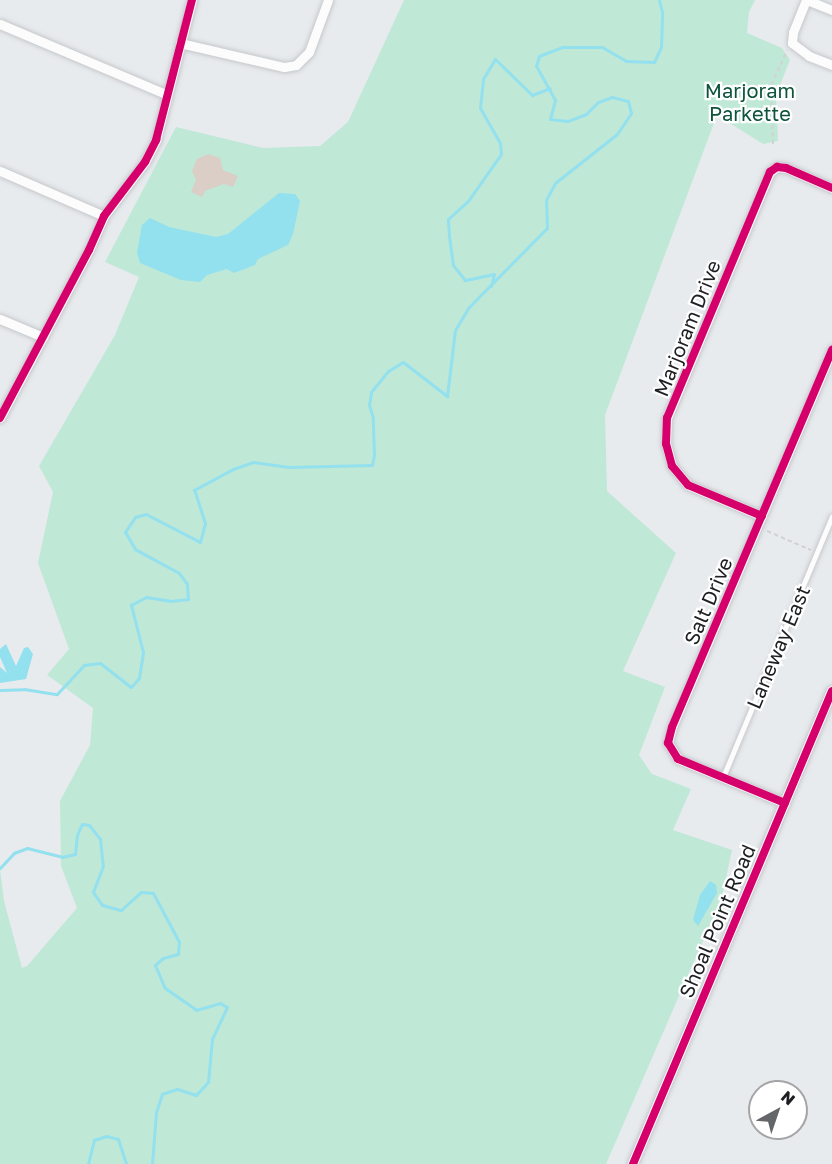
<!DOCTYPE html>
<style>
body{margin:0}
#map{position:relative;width:832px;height:1164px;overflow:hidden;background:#e8ebee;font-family:"Golos Text",sans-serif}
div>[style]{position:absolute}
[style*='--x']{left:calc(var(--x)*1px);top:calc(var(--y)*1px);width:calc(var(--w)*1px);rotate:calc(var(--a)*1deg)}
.green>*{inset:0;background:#bfe8d7}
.water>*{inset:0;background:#93e0ee}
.stream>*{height:3px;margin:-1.5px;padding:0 1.5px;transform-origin:1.5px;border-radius:1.5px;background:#93e0ee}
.building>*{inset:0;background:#dacec7}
.path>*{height:2px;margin-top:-1px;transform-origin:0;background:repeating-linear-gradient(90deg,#d2d2d4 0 4.5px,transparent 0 7.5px)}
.roads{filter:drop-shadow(0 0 2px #c6c8cb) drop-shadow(0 0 2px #c6c8cb)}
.service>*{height:4.5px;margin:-2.25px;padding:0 2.25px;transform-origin:2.25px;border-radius:2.25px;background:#fcfcfc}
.minor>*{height:9px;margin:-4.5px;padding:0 4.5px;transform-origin:4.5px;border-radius:4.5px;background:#fcfcfc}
.tertiary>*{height:10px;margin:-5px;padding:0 5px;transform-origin:5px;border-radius:5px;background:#fcfcfc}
.cycleway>*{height:8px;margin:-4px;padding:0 4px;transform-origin:4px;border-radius:4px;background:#d6006c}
span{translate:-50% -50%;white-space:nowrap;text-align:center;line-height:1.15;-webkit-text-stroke:4.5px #fff;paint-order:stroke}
.park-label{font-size:20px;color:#0d543b}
.street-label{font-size:20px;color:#1e1f22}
.north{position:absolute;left:748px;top:1080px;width:60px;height:60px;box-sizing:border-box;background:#fff;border:2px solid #a5a5a7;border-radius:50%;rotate:40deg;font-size:16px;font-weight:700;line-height:24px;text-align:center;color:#1e1f22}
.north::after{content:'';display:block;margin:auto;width:21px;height:27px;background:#656669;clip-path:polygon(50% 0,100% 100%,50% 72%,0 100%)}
</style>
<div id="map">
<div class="green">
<i style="clip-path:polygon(404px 0,755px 0,749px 12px,747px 33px,782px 48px,790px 60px,776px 95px,778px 141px,763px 144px,717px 115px,605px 415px,607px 491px,676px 553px,623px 671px,665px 687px,639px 755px,652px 774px,691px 789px,673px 830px,732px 850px,722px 897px,606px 1164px,0 1164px,0 869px,4px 901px,22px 968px,27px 966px,77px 908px,61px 866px,60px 801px,90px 745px,93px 708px,47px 675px,69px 649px,38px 563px,53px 492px,39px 466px,115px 335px,139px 277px,105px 262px,176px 127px,263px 148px,320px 146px,348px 122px)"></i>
</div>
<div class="water">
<i style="clip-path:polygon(279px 193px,295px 194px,300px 201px,293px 234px,288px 245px,258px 259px,255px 265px,234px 273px,227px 269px,207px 275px,200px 282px,181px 280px,140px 263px,137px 253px,142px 225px,150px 218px,169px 227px,216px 237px,228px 234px)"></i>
<i style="clip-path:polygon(6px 644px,16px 666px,24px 648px,28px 647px,33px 654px,26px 679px,0 683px,0 667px,7px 673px,0 657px,0 649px)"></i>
<i style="clip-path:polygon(710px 881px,716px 885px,717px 893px,698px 926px,693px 920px,700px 895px)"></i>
</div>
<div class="stream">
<i style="--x:491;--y:286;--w:12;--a:-76"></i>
<i style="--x:494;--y:274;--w:30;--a:168"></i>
<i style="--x:465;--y:280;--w:19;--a:-129"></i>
<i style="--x:453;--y:265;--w:30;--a:-98"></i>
<i style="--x:449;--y:235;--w:16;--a:-94"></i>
<i style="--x:448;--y:219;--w:27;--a:-42"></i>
<i style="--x:468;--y:201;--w:57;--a:-54.9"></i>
<i style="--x:501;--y:154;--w:11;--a:-95"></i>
<i style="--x:500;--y:143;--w:40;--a:-119.7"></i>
<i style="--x:480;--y:108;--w:29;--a:-84"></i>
<i style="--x:483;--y:79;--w:23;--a:-59"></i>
<i style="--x:495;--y:59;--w:52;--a:44.2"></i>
<i style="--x:532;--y:95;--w:19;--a:-21"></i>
<i style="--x:0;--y:690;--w:24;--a:-2"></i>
<i style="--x:24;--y:689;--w:33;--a:9"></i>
<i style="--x:57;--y:694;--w:40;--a:-47"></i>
<i style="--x:84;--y:665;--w:16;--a:-7"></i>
<i style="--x:100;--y:663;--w:39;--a:38"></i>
<i style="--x:131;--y:687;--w:12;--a:-48"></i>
<i style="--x:139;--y:678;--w:26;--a:-81"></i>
<i style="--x:143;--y:652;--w:49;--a:-104.3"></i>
<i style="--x:131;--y:605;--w:17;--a:-28"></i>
<i style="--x:146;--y:597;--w:24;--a:9"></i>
<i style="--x:170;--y:601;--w:18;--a:-6"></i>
<i style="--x:188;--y:599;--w:15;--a:-94"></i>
<i style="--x:187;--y:584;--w:14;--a:-126"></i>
<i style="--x:179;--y:573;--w:50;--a:-151.4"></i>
<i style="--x:135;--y:549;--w:20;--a:-120"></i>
<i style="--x:125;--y:532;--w:18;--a:-56"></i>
<i style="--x:135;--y:517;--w:11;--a:-15"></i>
<i style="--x:146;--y:514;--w:61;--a:27.4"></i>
<i style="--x:200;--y:542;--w:20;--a:-75"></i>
<i style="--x:205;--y:523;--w:35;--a:-108"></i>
<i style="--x:194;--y:490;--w:44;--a:-28.3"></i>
<i style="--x:233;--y:469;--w:21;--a:-19"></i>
<i style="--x:253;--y:462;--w:36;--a:8"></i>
<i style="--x:289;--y:467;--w:83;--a:-1.4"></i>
<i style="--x:372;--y:465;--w:10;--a:-79"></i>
<i style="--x:374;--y:455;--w:37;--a:-92"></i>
<i style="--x:373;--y:418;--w:14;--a:-107"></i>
<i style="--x:369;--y:405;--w:13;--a:-81"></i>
<i style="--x:371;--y:392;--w:27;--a:-51"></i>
<i style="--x:388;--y:371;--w:17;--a:-31"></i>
<i style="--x:403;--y:362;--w:56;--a:37.7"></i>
<i style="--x:447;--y:396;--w:66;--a:-83.1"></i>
<i style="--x:455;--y:330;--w:26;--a:-59"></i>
<i style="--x:468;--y:308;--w:112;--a:-45.4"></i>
<i style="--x:547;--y:228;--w:28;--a:-92"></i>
<i style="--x:546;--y:200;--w:19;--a:-62"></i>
<i style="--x:555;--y:183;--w:79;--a:-38.3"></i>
<i style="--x:617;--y:134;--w:25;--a:-56"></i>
<i style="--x:631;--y:113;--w:12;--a:-104"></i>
<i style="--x:628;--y:101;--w:16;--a:-166"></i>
<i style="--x:612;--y:97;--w:15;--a:160"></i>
<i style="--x:598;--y:102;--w:17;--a:135"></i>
<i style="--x:586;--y:114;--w:19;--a:159"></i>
<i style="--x:568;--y:121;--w:18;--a:-174"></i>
<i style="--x:550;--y:119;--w:20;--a:-75"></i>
<i style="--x:555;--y:100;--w:39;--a:-119"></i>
<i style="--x:536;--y:66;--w:10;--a:-73"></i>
<i style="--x:539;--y:56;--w:26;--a:-21"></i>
<i style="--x:563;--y:47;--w:39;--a:0"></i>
<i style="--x:602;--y:47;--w:28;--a:30"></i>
<i style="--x:626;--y:61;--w:28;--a:2"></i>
<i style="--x:654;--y:62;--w:17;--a:-65"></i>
<i style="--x:661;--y:47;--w:35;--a:-88"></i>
<i style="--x:662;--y:12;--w:12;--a:-104"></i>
<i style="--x:0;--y:868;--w:21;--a:-47"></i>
<i style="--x:14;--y:853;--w:14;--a:-21"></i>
<i style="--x:27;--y:848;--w:36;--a:14"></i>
<i style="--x:62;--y:857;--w:13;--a:-13"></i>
<i style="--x:75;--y:854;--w:19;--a:-84"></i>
<i style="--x:77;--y:835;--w:12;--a:-66"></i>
<i style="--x:82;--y:824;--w:7;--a:8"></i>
<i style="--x:89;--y:825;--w:18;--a:52"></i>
<i style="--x:100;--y:839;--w:27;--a:84"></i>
<i style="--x:103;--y:866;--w:28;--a:111"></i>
<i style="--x:93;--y:892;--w:16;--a:55"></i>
<i style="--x:102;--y:905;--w:20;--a:15"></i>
<i style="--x:121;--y:910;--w:27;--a:-42"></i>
<i style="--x:141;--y:892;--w:12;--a:5"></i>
<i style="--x:153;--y:893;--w:55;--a:62"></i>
<i style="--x:179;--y:942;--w:12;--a:95"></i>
<i style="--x:178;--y:954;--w:16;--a:165"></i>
<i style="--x:163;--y:958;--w:11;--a:139"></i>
<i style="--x:155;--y:965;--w:25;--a:67"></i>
<i style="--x:165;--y:988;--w:38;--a:35"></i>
<i style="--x:196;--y:1010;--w:25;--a:-16"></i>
<i style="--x:220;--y:1003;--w:8;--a:30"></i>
<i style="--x:227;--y:1007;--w:35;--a:115"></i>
<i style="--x:212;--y:1039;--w:43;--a:95.3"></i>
<i style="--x:208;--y:1082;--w:18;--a:133"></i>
<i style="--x:196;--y:1095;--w:20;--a:-162"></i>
<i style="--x:177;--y:1089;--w:16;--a:162"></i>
<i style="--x:162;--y:1094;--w:19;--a:108"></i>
<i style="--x:156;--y:1112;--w:52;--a:94.4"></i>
<i style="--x:88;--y:1164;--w:25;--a:-76"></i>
<i style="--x:94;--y:1140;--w:13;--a:-18"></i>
<i style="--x:106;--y:1136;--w:12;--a:14"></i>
<i style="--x:118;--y:1139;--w:26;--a:72"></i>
</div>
<div class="building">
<i style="clip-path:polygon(208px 154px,220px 158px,223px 170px,238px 176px,233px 187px,224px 184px,205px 191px,202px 197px,191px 192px,196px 180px,192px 171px,197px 159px)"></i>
</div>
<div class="path">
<i style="--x:773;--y:144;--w:59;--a:-91.9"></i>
<i style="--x:771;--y:85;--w:38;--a:-65"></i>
<i style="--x:767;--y:531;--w:48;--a:23.4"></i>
</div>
<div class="roads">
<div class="service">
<i style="--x:723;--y:777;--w:282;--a:-67.3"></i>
</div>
<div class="minor">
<i style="--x:806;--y:0;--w:35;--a:112"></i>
<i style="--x:793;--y:33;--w:10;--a:96"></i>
<i style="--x:792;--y:43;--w:21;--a:37"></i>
<i style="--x:809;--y:56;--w:25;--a:21"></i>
<i style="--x:807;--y:0;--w:27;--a:22"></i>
<i style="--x:0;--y:24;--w:180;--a:22.9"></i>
<i style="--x:180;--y:43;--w:107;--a:13"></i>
<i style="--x:284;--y:67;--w:12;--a:-9"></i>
<i style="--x:296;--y:65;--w:18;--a:-45"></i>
<i style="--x:309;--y:52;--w:55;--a:-69.9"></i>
<i style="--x:0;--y:171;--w:113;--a:23.4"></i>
<i style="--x:0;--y:319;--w:47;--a:22.7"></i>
<i style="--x:0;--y:418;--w:190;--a:-62.1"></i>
<i style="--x:89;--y:250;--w:37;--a:-66"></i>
<i style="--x:104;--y:216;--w:68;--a:-52.8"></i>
<i style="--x:145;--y:162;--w:25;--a:-63"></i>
<i style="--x:156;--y:140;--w:145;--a:-75.6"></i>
<i style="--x:762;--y:516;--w:80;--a:-157.3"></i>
<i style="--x:688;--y:485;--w:25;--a:-130"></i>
<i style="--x:672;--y:466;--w:23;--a:-105"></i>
<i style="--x:666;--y:444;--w:26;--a:-88"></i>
<i style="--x:667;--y:418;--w:267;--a:-67.3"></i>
<i style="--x:770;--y:172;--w:9;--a:-36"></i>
<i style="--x:777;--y:167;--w:9;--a:6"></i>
<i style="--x:786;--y:168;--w:50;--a:23.5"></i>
<i style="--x:785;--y:803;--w:116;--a:-157.6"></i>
<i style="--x:678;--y:759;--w:19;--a:-122"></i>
<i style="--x:668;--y:743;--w:16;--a:-76"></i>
<i style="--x:672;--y:727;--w:410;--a:-67"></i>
</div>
<div class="tertiary">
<i style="--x:633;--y:1164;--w:513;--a:-67.18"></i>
</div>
</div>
<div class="cycleway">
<i style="--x:0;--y:418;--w:190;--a:-62.1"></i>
<i style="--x:89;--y:250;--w:37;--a:-66"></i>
<i style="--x:104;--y:216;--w:68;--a:-52.8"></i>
<i style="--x:145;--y:162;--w:25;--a:-63"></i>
<i style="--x:156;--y:140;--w:145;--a:-75.6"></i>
<i style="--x:762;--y:516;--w:80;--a:-157.3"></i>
<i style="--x:688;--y:485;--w:25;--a:-130"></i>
<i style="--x:672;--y:466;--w:23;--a:-105"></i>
<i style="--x:666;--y:444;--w:26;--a:-88"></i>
<i style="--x:667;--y:418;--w:267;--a:-67.3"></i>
<i style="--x:770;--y:172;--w:9;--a:-36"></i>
<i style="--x:777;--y:167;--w:9;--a:6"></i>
<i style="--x:786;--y:168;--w:50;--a:23.5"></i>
<i style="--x:785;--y:803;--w:116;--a:-157.6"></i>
<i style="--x:678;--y:759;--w:19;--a:-122"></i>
<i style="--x:668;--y:743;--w:16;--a:-76"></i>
<i style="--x:672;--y:727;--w:410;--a:-67"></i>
<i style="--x:633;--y:1164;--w:513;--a:-67.18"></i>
</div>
<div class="park-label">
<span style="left:750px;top:102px">Marjoram<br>Parkette</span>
</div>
<div class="street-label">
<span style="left:687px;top:328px;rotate:-68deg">Marjoram Drive</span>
<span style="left:708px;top:601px;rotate:-67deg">Salt Drive</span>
<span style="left:778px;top:647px;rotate:-67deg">Laneway East</span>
<span style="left:717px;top:921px;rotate:-67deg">Shoal Point Road</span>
</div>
<div class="north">N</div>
</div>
